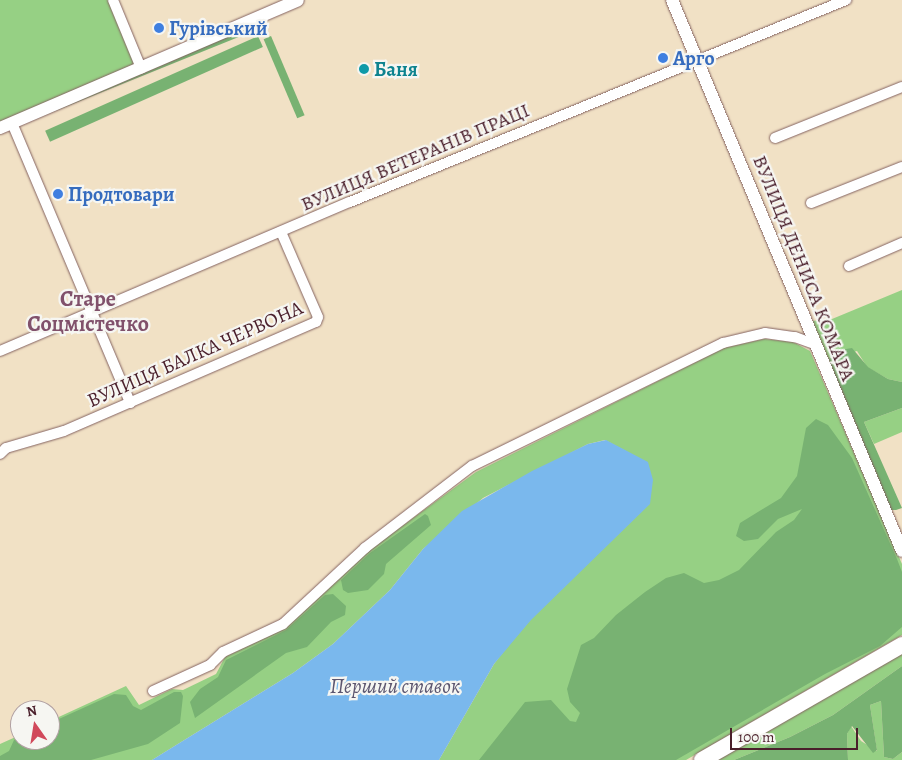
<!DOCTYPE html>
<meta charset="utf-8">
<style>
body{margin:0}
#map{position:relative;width:902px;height:760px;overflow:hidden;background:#f1e1c5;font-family:Alegreya,serif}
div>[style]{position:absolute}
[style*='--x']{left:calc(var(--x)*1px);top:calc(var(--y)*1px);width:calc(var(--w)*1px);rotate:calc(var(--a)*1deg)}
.green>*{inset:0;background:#96d084}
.forest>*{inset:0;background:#78b272;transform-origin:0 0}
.water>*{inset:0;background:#7ab8ed}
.roads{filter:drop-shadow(0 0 1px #846361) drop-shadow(0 0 1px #846361)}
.minor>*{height:10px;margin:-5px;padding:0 5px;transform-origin:5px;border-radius:5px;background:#fff}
.tertiary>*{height:12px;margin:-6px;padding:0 6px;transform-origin:6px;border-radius:6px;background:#fff}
.primary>*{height:16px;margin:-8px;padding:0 8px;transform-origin:8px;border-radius:8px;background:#fff}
.dots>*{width:14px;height:14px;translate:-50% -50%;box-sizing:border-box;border:2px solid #f6f6f2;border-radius:50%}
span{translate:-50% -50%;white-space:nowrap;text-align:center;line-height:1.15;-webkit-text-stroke:4.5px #f6f6f2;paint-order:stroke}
.shop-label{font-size:20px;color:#366cbe;font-weight:700}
.left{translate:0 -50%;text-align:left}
.culture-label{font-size:20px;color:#0d838f;font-weight:700}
.street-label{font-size:20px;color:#4a1f2b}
.water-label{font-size:21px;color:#5b556f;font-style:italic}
.quarter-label{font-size:22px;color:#81516b;font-weight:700}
.north{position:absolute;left:10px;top:700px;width:50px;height:50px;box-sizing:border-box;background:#f6f6f2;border:1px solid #b1a0a2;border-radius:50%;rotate:347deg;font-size:14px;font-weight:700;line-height:20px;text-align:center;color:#4a1f2b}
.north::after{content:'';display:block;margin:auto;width:18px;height:22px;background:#d1495b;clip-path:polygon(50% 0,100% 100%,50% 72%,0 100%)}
.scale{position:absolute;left:730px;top:728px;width:128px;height:22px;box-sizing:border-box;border:2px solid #4a1f2b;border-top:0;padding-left:6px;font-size:15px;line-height:18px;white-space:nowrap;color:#4a1f2b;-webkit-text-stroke:4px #f6f6f2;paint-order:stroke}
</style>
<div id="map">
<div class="green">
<i style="clip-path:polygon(0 0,113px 0,141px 68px,0 128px)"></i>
<i style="clip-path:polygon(902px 290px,902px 382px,888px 379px,867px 367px,857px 351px,828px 360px,812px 321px,832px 319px)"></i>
<i style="clip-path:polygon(764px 339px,793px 342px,810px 351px,902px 564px,902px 635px,686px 760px,439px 760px,494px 664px,648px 463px,605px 440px,588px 444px,483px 498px,423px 549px,390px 590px,333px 644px,293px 673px,152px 760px,0 760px,0 744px,20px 735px,20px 740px,50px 740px,50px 721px,126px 686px,139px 705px,172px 689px,183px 690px,216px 674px,225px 657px,285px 628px,368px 551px,476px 472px,724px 348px)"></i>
<i style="clip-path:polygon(902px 408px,902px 432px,874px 444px,864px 422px)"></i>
<i style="clip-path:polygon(902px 651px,902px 666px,833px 715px,790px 737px,734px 760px,713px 760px)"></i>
<i style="clip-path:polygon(881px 701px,884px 757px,893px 759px,902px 752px,902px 760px,848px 760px,847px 734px,851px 726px,861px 741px,877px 751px,870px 705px)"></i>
</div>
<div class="forest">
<i style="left:255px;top:25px;width:5px;height:244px;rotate:68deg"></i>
<i style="left:258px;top:36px;width:12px;height:233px;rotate:66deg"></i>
<i style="left:271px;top:36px;width:86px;height:8px;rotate:67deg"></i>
<i style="clip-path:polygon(852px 348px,868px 367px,888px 379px,902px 382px,902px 408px,864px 422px,902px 508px,896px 510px,891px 510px,828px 360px,840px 350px)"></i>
<i style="clip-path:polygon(816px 419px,828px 425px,852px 458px,897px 559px,902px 572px,902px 627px,880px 646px,825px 674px,676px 760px,479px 760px,525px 702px,551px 700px,570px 721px,576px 722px,580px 713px,570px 702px,567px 689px,581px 645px,594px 638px,616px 615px,645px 592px,666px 578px,684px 573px,704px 583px,719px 580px,739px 570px,776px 532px,794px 520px,802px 509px,778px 519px,758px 539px,744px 541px,736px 536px,740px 523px,781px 498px,797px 476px,806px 428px)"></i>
<i style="clip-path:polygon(425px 514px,428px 516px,431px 525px,386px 564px,384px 574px,368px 590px,348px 593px,343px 590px,341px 580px,370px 553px)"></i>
<i style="clip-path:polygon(333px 594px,346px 606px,345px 615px,331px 622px,307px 647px,286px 653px,195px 718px,190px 702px,200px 689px,218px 677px,226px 660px,286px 630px,325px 595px)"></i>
<i style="clip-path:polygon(902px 666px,902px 752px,893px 759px,884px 757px,881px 701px,870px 705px,877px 750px,873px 753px,852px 726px,847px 734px,848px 760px,734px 760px,790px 737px,833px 715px)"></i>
<i style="clip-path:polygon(174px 692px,181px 692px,183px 696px,180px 723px,148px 744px,91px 760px,0 760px,0 756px,9px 751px,14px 740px,20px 737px,20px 740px,50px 740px,50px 723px,114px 694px,126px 695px,133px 706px,141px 710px)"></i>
</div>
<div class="water">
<i style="clip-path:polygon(606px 440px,648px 462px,653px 480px,650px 504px,531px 620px,494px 664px,439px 760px,152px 760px,293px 673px,333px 644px,390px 590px,423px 549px,462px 511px,532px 471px,588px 444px)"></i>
</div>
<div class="roads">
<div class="minor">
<i style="--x:113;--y:0;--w:74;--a:67.6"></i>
<i style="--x:12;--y:123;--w:304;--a:67.1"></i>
<i style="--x:775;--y:138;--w:137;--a:-21.9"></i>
<i style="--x:811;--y:203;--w:98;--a:-21.6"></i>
<i style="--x:849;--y:266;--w:58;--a:-23.5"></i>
<i style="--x:0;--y:351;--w:380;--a:-23.1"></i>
<i style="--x:350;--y:202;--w:536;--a:-22.16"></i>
<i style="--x:0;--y:454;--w:8;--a:-45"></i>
<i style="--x:6;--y:448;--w:60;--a:-16.3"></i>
<i style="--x:64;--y:431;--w:275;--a:-23.4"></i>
<i style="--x:316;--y:322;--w:5;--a:-68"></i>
<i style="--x:318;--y:317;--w:93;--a:-113.5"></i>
<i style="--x:153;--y:691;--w:63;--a:-24.5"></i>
<i style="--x:210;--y:665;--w:18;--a:-45"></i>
<i style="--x:223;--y:652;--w:66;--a:-25"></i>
<i style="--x:283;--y:624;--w:112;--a:-42.8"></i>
<i style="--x:365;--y:548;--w:135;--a:-37.5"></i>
<i style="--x:472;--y:466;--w:280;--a:-26.1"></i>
<i style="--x:723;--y:343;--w:43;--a:-13.4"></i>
<i style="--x:765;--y:333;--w:30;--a:8"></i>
<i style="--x:795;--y:337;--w:20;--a:20"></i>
</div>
<div class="tertiary">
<i style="--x:672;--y:0;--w:597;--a:67.34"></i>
<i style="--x:0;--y:128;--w:324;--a:-23.2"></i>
</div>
<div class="primary">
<i style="--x:702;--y:760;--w:231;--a:-29.9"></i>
</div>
</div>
<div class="dots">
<i style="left:159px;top:28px;background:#3f7fe0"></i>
<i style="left:663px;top:58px;background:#3f7fe0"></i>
<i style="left:364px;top:69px;background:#0f9aa8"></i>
<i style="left:58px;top:194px;background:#3f7fe0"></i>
</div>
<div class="shop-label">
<span class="left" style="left:169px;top:28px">Гурівський</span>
<span class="left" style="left:673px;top:58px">Арго</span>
<span class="left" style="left:68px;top:194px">Продтовари</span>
</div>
<div class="culture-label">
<span class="left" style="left:374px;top:69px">Баня</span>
</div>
<div class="street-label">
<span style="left:415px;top:157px;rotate:-23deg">ВУЛИЦЯ ВЕТЕРАНІВ ПРАЦІ</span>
<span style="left:804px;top:268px;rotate:68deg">ВУЛИЦЯ ДЕНИСА КОМАРА</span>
<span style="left:195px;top:354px;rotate:-24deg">ВУЛИЦЯ БАЛКА ЧЕРВОНА</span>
</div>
<div class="water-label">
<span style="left:395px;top:686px">Перший ставок</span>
</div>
<div class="quarter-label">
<span style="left:88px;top:312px">Старе<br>Соцмістечко</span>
</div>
<div class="north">N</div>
<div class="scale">100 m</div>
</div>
